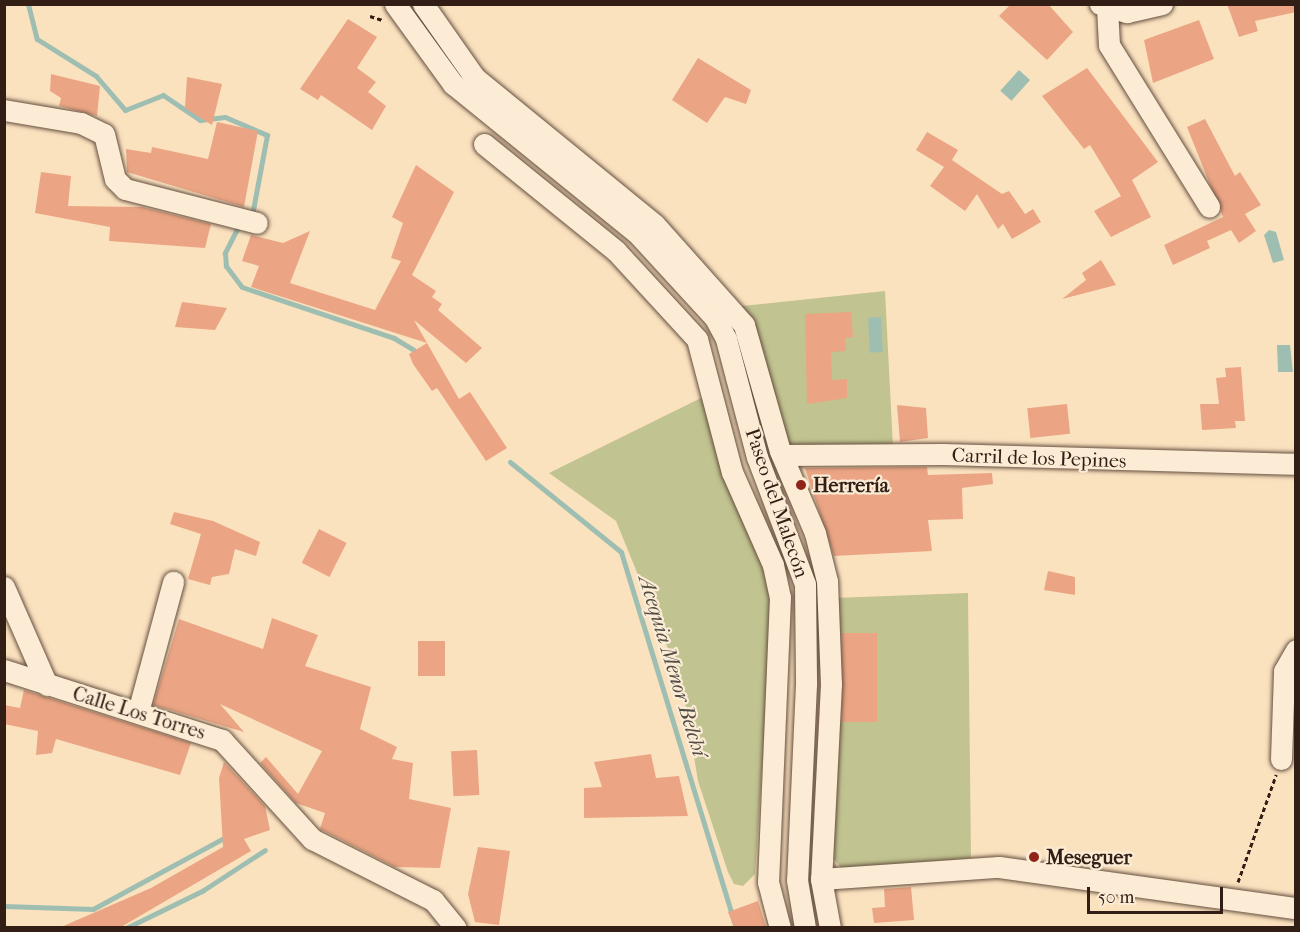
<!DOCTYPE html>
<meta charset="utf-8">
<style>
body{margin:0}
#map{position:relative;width:1300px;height:932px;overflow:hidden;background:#fbe2bf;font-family:"IM FELL French Canon",serif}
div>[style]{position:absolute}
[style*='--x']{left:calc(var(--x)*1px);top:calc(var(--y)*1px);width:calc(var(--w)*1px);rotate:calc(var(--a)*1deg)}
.green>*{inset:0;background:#c1c390}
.water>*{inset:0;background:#9fbeb2;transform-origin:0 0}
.stream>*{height:5px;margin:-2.5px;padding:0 2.5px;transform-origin:2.5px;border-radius:2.5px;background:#9fbeb2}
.building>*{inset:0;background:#eba584;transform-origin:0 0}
.path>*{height:3px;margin-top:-1.5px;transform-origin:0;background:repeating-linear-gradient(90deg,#331e16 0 4.5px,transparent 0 7.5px)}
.roads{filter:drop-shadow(0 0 2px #654f40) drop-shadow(0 0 2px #654f40)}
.minor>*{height:21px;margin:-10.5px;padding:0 10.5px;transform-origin:10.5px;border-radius:10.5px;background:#fcecd5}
.dots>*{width:16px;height:16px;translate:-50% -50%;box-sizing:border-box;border:3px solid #fcecd5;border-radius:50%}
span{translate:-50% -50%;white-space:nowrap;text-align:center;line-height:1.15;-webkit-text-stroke:4.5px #fcecd5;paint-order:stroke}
.street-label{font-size:20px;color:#331e16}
.poi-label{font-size:20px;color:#331e16;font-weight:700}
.left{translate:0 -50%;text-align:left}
.water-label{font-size:21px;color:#534e45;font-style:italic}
.frame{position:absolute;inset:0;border:6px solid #331e16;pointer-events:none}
.scale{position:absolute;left:1087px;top:887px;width:136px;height:27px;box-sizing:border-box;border:3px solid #331e16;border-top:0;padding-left:8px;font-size:18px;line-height:21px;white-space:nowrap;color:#331e16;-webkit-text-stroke:4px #fcecd5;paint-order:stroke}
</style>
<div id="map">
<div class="green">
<i style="clip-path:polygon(885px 291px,893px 448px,787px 447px,742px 306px)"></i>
<i style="clip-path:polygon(707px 395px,766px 566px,773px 600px,755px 874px,743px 886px,734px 884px,728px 872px,698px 781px,682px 683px,616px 521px,549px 473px)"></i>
<i style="clip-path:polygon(968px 593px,971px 858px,845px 872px,831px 856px,834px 598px)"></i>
</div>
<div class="water">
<i style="left:1019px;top:70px;width:15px;height:28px;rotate:42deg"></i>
<i style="clip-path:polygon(1269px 230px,1276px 232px,1284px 260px,1273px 263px,1264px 235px)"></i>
<i style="left:881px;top:317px;width:35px;height:13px;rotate:87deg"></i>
<i style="clip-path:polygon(1277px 345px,1290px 345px,1293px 372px,1278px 372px)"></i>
</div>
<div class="stream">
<i style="--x:28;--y:4;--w:36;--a:76"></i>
<i style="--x:37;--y:39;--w:70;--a:32.1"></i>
<i style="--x:96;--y:76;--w:45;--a:49.5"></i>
<i style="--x:125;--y:110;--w:41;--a:-21.5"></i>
<i style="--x:163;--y:95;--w:45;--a:34"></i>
<i style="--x:200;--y:120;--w:25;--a:-7"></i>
<i style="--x:225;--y:117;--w:46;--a:23.2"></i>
<i style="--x:267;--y:135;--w:81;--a:100.6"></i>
<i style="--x:240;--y:223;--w:34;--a:117"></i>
<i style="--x:225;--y:253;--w:13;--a:86"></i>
<i style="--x:226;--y:266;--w:26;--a:53"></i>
<i style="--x:242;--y:287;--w:160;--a:18.5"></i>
<i style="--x:394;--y:338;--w:23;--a:31"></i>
<i style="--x:510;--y:462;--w:143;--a:39"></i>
<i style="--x:621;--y:552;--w:393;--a:73"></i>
<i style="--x:4;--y:906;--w:89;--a:1.9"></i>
<i style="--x:93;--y:909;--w:149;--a:-28.5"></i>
<i style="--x:126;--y:928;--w:85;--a:-26"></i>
<i style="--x:202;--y:891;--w:75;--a:-33.1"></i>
</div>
<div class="building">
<i style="clip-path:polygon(1011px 4px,1048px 4px,1073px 32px,1047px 60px,999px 16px)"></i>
<i style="clip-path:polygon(1227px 4px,1296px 4px,1296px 12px,1255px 21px,1258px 31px,1239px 37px)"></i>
<i style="clip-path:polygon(348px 19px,377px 37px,357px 68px,376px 82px,368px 92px,386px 106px,372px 130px,321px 95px,318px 100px,300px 89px)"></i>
<i style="clip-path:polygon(1199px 20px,1214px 59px,1153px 83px,1144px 40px)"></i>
<i style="clip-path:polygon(698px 58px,751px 90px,746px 104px,725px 97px,707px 123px,672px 100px)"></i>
<i style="clip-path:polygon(1087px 68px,1158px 162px,1132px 180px,1151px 217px,1111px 237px,1094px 211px,1121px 196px,1090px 145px,1084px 149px,1042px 96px)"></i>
<i style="clip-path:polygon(51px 74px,100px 86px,97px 116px,59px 106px,61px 98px,50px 91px)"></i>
<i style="clip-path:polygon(187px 77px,222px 84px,212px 125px,185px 108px)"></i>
<i style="clip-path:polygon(1205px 119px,1235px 176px,1240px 172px,1261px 205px,1245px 214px,1256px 231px,1239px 243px,1231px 230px,1207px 241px,1210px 248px,1173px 265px,1164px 245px,1223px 217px,1187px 127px)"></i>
<i style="clip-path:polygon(217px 122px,258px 131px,244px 207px,127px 172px,126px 149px,151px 153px,152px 147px,208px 159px)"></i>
<i style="clip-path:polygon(927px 132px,958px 150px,952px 160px,1002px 194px,1009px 191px,1025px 214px,1033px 209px,1041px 222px,1012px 239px,1003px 224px,998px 229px,977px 194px,965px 211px,930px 186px,944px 167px,916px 150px)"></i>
<i style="clip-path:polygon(416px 165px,454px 192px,412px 275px,436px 291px,432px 297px,442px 304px,438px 310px,482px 348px,466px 363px,414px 320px,427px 343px,251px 287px,259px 266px,242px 261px,251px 235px,283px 243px,310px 231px,290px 283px,375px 310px,401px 261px,391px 258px,403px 223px,392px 217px)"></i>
<i style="clip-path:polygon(41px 172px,71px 176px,68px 206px,142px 207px,211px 224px,205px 248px,109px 241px,110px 227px,35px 213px)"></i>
<i style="clip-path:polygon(1101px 260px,1116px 285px,1062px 299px,1086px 280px,1082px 273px)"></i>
<i style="clip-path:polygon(182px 302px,190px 303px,227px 308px,215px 330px,175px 327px)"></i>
<i style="clip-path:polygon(851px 312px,853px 337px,845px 338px,846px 351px,831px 352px,832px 380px,847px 379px,847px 398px,807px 404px,805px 314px)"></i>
<i style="clip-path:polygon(427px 343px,459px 399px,470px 392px,507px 448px,486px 461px,437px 388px,432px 391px,413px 364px,409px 354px)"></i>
<i style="clip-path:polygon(1241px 367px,1245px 421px,1235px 421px,1236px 428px,1202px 430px,1200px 404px,1219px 404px,1216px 378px,1226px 377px,1225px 368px)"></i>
<i style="left:1067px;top:404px;width:30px;height:40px;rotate:84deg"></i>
<i style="clip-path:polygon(897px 405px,926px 408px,928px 438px,900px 442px)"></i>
<i style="clip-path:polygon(927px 467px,928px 475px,992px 473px,993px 484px,962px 488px,963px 519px,928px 520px,932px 551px,834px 556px,805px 468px)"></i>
<i style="clip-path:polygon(174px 512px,213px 521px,260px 542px,256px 556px,235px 549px,229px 574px,212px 577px,210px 585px,188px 579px,201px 534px,170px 524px)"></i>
<i style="left:319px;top:529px;width:31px;height:38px;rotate:27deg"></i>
<i style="clip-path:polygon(1048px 571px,1075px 577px,1075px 595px,1044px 590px)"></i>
<i style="clip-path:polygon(272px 618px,318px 635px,305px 666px,371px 687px,360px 729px,397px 747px,392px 759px,413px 763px,409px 799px,451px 808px,440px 868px,395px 867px,320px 829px,325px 813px,296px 803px,260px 763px,266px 757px,298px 794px,322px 751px,220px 704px,244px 732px,153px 705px,179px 619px,263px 649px)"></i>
<i style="left:842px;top:633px;width:35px;height:89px"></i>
<i style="left:418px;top:641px;width:27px;height:35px"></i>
<i style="clip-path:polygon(24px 690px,191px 743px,180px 775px,56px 739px,52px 753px,36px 755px,38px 731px,4px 724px,4px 705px,20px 708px)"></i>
<i style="left:477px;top:750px;width:45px;height:26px;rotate:87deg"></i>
<i style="clip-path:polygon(651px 754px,656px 778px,679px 776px,688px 816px,584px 818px,584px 788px,602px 787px,594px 762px)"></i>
<i style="clip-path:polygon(224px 762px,265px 806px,270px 830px,244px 839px,251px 851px,121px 927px,61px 927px,151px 888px,223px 847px,219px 778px)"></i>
<i style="clip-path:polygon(478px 847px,510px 851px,499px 925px,475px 922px,468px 894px)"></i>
<i style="clip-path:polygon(911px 887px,914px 920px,874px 923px,872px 908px,885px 907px,884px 889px)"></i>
<i style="clip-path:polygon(758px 901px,766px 927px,734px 927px,728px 912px)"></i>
</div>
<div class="path">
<i style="--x:370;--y:16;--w:13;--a:18"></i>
<i style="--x:1238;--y:882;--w:114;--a:-70.4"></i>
</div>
<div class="roads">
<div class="minor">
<i style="--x:395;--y:4;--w:99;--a:54.1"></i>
<i style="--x:453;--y:84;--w:235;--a:39"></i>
<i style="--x:636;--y:232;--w:117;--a:47.4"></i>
<i style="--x:715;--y:318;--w:24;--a:62"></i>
<i style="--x:726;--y:339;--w:122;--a:75.3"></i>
<i style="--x:757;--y:457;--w:136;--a:69.3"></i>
<i style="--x:805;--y:584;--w:100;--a:89.4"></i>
<i style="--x:806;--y:684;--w:196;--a:92.6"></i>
<i style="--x:797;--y:880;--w:49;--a:80.5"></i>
<i style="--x:423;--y:4;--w:90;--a:54.9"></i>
<i style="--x:475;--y:78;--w:232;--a:39.2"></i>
<i style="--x:655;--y:225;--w:134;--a:48.3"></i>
<i style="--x:744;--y:325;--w:131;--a:74.1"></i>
<i style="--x:780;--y:451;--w:89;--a:66.9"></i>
<i style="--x:815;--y:533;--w:49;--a:76"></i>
<i style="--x:827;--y:581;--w:103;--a:87.8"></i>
<i style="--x:831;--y:684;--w:195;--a:92.9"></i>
<i style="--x:821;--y:879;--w:50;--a:79.6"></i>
<i style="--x:1100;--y:4;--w:28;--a:17"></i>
<i style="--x:1127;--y:12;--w:36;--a:-13"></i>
<i style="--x:1107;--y:7;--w:38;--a:87"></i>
<i style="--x:1109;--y:45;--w:190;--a:58.2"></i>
<i style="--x:4;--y:110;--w:78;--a:9.6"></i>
<i style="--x:81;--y:123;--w:25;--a:26"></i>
<i style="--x:104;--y:134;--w:46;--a:76.3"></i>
<i style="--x:115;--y:179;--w:14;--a:45"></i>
<i style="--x:125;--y:189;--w:136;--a:14.4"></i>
<i style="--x:484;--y:144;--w:170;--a:39"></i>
<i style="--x:616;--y:251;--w:120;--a:47.4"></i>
<i style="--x:697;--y:339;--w:138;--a:75.3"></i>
<i style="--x:732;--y:472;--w:102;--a:66.2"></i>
<i style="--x:773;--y:565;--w:33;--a:78"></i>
<i style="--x:780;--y:597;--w:285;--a:92.4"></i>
<i style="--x:768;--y:882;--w:48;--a:75.4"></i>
<i style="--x:782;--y:455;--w:161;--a:-0.4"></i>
<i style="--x:943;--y:454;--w:353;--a:1.6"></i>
<i style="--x:4;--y:587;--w:107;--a:66.3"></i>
<i style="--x:4;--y:670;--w:229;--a:17.8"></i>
<i style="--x:222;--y:740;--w:134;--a:47.7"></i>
<i style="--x:312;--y:839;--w:136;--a:26.8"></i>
<i style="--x:433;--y:900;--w:36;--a:51"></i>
<i style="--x:138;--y:712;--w:135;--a:-74.9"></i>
<i style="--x:1281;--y:759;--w:88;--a:-88"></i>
<i style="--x:1284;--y:671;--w:24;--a:-60"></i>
<i style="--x:821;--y:879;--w:178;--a:-3.9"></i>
<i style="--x:999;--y:867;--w:300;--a:7.9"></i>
</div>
</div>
<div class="dots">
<i style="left:801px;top:485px;background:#8f2418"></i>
<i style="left:1034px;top:857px;background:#8f2418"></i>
</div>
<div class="street-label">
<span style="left:1039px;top:458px;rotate:2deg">Carril de los Pepines</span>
<span style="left:777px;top:503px;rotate:71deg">Paseo del Malecón</span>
<span style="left:139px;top:713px;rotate:17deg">Calle Los Torres</span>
</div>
<div class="poi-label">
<span class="left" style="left:813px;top:485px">Herrería</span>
<span class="left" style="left:1046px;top:857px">Meseguer</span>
</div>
<div class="water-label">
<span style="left:673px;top:666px;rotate:73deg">Acequia Menor Belchí</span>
</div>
<div class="frame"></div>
<div class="scale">50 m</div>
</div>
